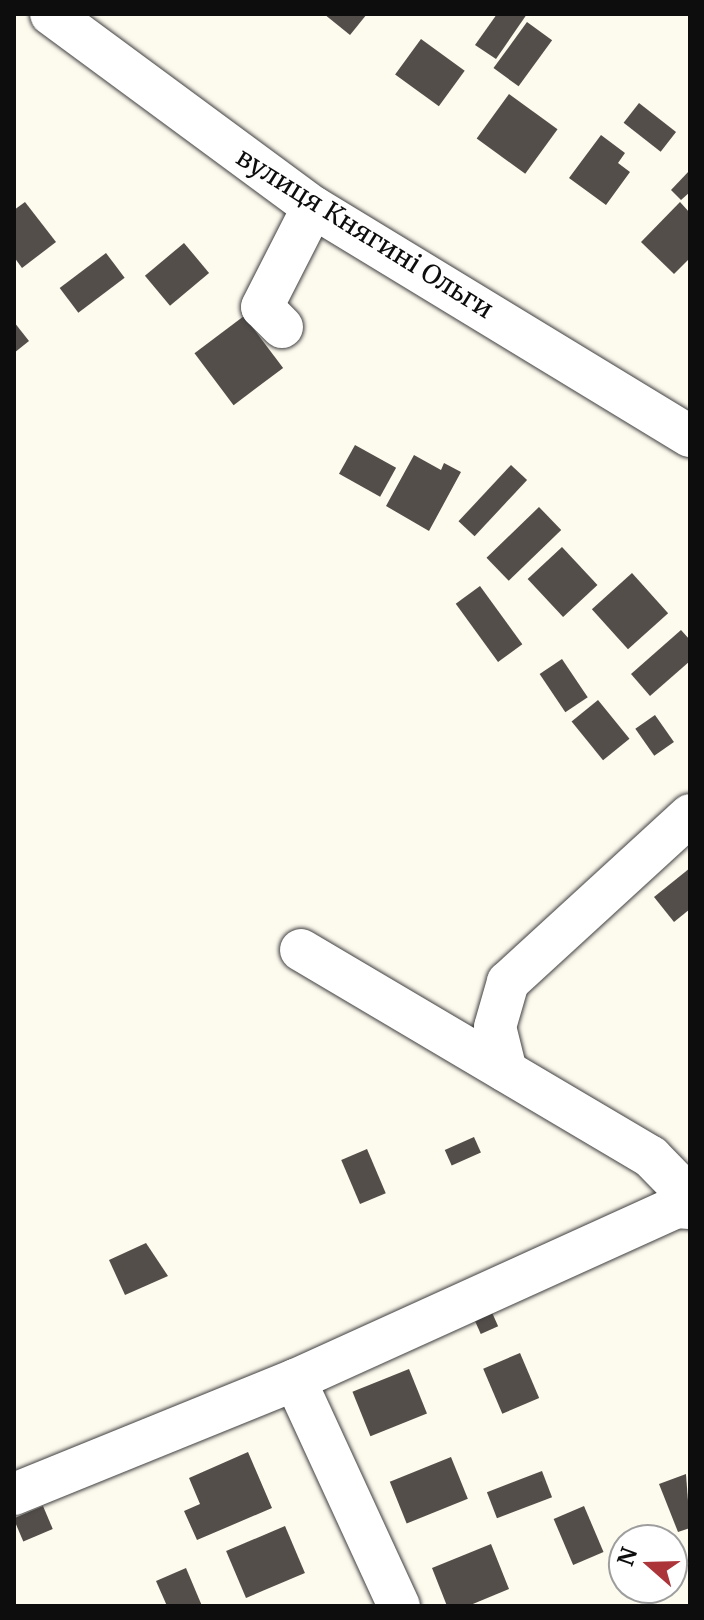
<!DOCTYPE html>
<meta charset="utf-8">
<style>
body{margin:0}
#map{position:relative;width:704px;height:1620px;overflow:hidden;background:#fdfaee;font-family:Merriweather,serif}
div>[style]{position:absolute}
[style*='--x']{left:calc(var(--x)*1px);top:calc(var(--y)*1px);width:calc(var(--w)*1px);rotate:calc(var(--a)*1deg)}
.building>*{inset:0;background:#544e4a;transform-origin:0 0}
.roads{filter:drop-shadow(0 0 2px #404040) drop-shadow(0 0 2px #404040)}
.minor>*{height:42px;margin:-21px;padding:0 21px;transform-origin:21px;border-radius:21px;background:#fff}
span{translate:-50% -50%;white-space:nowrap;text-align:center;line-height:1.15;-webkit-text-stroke:8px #fff;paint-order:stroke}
.street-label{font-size:26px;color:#0d0d0d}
.frame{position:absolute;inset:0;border:16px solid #0d0d0d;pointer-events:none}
.north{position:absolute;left:608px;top:1524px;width:80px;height:80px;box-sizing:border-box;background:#fff;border:2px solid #9e9e9e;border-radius:50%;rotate:290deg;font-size:22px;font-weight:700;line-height:32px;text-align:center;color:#0d0d0d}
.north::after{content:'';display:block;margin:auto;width:28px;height:36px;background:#ac3539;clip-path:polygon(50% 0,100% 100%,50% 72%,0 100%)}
</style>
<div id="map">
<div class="building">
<i style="clip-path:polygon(324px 14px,367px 14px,350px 35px)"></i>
<i style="clip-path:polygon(497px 14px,527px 14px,496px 59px,475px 45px)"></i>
<i style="left:527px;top:22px;width:31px;height:57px;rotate:36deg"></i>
<i style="left:421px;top:39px;width:54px;height:44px;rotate:36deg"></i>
<i style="left:509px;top:94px;width:60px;height:55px;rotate:36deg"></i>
<i style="left:639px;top:103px;width:47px;height:25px;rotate:38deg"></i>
<i style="clip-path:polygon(601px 135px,625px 153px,618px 163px,630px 172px,606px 205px,569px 178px)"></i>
<i style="clip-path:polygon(690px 170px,690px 192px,681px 200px,671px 190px)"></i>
<i style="clip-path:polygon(25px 202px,56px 242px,22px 268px,14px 257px,14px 210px)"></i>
<i style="clip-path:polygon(680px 202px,690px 213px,690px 258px,674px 274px,641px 242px)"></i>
<i style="left:184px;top:243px;width:39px;height:51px;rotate:50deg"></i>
<i style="left:106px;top:253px;width:31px;height:58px;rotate:53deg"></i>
<i style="left:244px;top:316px;width:65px;height:62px;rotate:53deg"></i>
<i style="clip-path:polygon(14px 322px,29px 341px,14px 353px)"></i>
<i style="left:355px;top:445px;width:47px;height:33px;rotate:29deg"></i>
<i style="clip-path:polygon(414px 455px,441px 470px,444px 463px,461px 472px,429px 531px,386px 506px)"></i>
<i style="left:511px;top:465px;width:22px;height:77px;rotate:43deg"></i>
<i style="left:539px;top:507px;width:32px;height:73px;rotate:46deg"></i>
<i style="left:562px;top:547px;width:52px;height:47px;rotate:47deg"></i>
<i style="left:632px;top:573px;width:54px;height:54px;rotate:48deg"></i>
<i style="left:480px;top:586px;width:72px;height:30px;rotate:54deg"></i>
<i style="clip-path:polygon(681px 630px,690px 640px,690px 661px,650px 696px,631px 674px)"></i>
<i style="left:562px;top:659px;width:46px;height:27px;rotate:56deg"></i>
<i style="left:598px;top:700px;width:50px;height:34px;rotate:51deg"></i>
<i style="left:655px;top:715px;width:33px;height:24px;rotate:55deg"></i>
<i style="clip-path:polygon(690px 868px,690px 909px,674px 922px,654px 897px)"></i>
<i style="left:474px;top:1137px;width:17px;height:32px;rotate:66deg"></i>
<i style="left:367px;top:1149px;width:48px;height:28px;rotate:67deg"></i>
<i style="clip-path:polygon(146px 1243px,168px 1276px,125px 1295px,109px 1260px)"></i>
<i style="left:490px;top:1308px;width:20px;height:19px;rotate:66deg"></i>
<i style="left:520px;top:1353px;width:49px;height:40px;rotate:67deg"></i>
<i style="left:409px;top:1369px;width:48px;height:61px;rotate:68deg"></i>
<i style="clip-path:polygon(248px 1452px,272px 1508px,197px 1540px,184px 1511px,200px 1504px,189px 1478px)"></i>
<i style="left:451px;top:1457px;width:45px;height:66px;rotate:68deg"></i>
<i style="left:542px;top:1471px;width:28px;height:59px;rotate:69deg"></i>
<i style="clip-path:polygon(686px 1474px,690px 1528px,678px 1532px,659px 1484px)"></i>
<i style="left:43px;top:1506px;width:25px;height:32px;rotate:67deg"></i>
<i style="left:584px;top:1506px;width:50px;height:33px;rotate:67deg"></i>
<i style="left:285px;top:1526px;width:51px;height:64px;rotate:67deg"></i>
<i style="clip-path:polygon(491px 1544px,509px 1589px,468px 1606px,447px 1606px,432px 1568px)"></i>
<i style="clip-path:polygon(186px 1568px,202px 1606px,167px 1606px,156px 1581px)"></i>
</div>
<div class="roads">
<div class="minor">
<i style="--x:51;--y:14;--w:325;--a:36.4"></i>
<i style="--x:313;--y:207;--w:441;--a:31.3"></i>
<i style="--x:282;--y:327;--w:28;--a:-135"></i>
<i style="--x:262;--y:307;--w:112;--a:-63"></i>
<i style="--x:301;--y:950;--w:407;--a:30.6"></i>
<i style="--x:651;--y:1157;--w:56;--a:45.7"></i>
<i style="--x:506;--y:1071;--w:45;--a:-104"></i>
<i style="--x:495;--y:1027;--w:47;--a:-73.9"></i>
<i style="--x:508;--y:982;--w:247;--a:-42.5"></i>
<i style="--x:295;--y:1380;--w:249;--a:65.3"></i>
<i style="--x:14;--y:1494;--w:303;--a:-22.1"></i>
<i style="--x:295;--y:1380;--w:418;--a:-24.4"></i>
<i style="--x:676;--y:1207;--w:14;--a:4"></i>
</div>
</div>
<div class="street-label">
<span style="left:365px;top:233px;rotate:32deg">вулиця Княгині Ольги</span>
</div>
<div class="frame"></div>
<div class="north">N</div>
</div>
